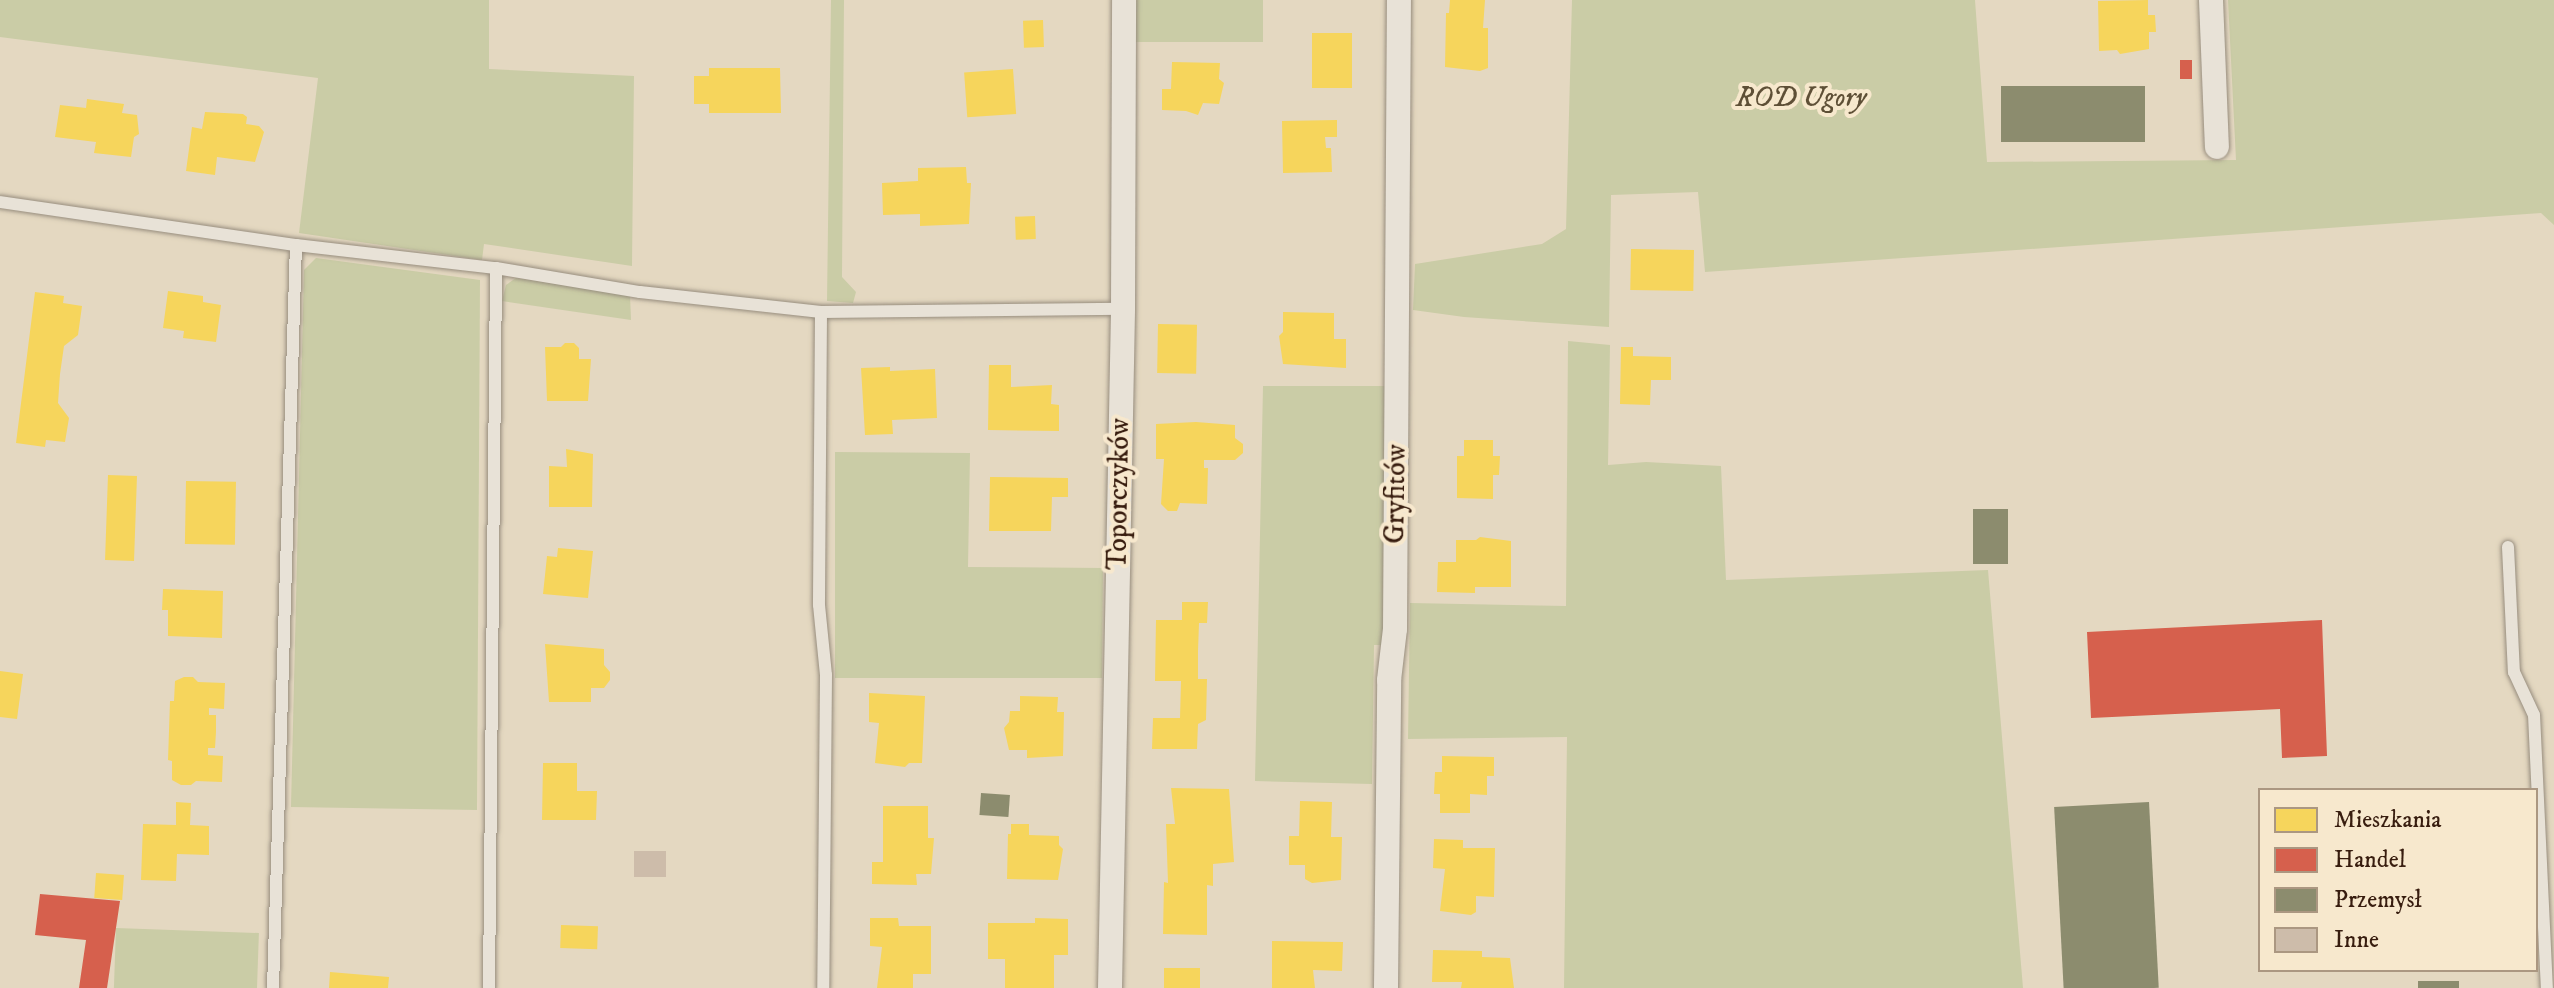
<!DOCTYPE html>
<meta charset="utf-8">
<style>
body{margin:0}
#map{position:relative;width:2554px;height:988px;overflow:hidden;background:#e4d8c1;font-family:"IM FELL DW Pica",serif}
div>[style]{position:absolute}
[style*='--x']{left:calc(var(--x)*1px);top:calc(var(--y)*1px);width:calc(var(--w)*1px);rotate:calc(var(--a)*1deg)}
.green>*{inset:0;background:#cacca6;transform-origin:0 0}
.homes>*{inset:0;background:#f6d55c;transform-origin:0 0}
.shops>*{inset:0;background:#d6604d;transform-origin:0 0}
.industry>*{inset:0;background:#8c8c6e;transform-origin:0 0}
.building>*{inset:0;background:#cdbcaa;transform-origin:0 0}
.roads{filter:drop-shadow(0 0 2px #978d7e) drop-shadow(0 0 2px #978d7e)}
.lane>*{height:12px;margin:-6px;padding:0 6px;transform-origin:6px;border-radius:6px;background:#e8e2d7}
.street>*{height:24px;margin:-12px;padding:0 12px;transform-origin:12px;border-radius:12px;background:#e8e2d7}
span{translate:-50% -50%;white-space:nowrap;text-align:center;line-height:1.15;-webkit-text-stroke:8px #f7e8cd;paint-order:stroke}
.park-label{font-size:28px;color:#5e4f36;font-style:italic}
.street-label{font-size:28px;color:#381d0f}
.legend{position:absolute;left:2258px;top:788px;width:280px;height:184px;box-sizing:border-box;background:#f7e8cd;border:2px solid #ab9781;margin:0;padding:10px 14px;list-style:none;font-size:24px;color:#381d0f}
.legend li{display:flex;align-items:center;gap:16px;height:40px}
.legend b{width:40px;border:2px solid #ab9781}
</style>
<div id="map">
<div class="green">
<i style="clip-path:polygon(0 0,489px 0,489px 69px,634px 76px,632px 266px,484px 244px,482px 260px,299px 233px,318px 78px,0 37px)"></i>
<i style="clip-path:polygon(831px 0,844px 0,842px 277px,856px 292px,853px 303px,827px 301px)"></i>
<i style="left:1133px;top:0;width:130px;height:42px"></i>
<i style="clip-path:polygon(1572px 0,1975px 0,1987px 162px,2236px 160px,2228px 0,2554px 0,2554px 225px,2541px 213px,1705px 272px,1698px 192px,1611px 195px,1609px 327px,1464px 317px,1413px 310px,1415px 264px,1542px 244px,1566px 229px)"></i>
<i style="clip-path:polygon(316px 258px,480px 280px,477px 810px,291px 807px,304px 270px)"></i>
<i style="clip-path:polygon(516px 278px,630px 295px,631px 320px,502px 301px,506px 285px)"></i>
<i style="clip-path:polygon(1568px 341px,1610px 345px,1608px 465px,1646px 462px,1721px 466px,1726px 580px,1988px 570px,2023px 988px,1564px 988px,1567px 737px,1408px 739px,1410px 603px,1566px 606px)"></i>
<i style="clip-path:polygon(1263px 386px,1387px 386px,1385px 645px,1374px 645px,1372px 784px,1255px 781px)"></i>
<i style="clip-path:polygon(835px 452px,970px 453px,968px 567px,1103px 568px,1102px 678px,835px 678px)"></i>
<i style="left:116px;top:928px;width:143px;height:61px;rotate:2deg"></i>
</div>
<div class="homes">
<i style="clip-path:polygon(1450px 0,1485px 0,1483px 28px,1488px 28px,1488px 68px,1480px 71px,1445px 67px,1446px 13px,1449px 13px)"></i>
<i style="clip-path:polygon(2148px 0,2148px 15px,2155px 15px,2156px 32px,2149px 32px,2149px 49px,2120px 54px,2117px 50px,2099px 51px,2098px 1px)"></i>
<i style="left:1043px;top:20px;width:27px;height:20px;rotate:88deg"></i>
<i style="left:1312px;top:33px;width:40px;height:55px"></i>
<i style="clip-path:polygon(1172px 62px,1220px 63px,1219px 79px,1224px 83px,1219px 104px,1203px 103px,1198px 115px,1186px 111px,1162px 110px,1162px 89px,1171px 89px)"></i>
<i style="clip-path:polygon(709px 68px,780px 68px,781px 113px,709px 113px,709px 104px,694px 104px,694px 76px,709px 76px)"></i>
<i style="left:1013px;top:69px;width:45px;height:49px;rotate:86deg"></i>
<i style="clip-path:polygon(87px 99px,124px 104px,122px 113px,137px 115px,139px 134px,134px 137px,131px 157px,94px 153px,96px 142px,55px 137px,60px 105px,86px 108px)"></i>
<i style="clip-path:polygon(205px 112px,243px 114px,247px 117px,246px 124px,259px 126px,264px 132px,255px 162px,217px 157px,215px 175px,186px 171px,192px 127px,202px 129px)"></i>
<i style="clip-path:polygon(1337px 120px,1337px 137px,1325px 137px,1326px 148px,1331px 148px,1332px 172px,1283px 173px,1282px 121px)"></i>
<i style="clip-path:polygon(966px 167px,967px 183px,971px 183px,969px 224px,920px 226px,920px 214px,883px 215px,882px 183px,918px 181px,918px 168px)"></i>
<i style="left:1035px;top:216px;width:23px;height:20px;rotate:88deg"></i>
<i style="left:1631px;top:249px;width:63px;height:41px;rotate:1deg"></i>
<i style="clip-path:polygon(168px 291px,203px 296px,203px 302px,221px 305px,216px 342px,183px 338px,184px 331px,163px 328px)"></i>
<i style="clip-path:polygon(35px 292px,64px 296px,63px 303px,82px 306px,78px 335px,64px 346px,60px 374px,58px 403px,69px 418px,65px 442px,46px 440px,45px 447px,16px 443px)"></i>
<i style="clip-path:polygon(1283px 312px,1334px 313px,1334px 339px,1346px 339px,1346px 368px,1283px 364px,1279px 336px,1283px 332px)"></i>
<i style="left:1158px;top:324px;width:39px;height:49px;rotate:1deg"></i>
<i style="clip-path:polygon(565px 343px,574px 343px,579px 348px,579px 359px,591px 359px,588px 401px,547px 401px,545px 347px,561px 347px)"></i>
<i style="clip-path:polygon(1621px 347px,1633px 347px,1633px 356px,1671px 357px,1671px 380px,1651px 380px,1650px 405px,1620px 404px)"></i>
<i style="clip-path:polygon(989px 365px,1011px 365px,1011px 387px,1052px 385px,1051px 404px,1059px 405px,1059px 431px,988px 430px)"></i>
<i style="clip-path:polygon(890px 367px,890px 371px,935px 369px,937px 418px,892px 420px,893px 434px,865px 435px,861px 368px)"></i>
<i style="clip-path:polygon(1196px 422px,1235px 425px,1235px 438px,1243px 444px,1243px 453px,1235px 460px,1204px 460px,1204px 468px,1208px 468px,1207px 504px,1180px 503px,1177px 511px,1168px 511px,1161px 504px,1164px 459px,1156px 459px,1156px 424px)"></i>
<i style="clip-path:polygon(1464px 440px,1493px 440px,1493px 456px,1500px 456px,1499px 475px,1493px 475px,1493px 499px,1457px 498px,1457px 456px,1464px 456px)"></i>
<i style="clip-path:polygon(566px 449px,593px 454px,592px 507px,549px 507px,549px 466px,567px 467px)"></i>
<i style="left:108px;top:475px;width:29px;height:85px;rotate:2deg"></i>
<i style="clip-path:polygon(990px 477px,1068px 478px,1068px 497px,1052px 497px,1051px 531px,989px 531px)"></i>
<i style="left:186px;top:481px;width:50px;height:63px;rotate:1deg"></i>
<i style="clip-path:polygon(1480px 537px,1511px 541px,1511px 587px,1475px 587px,1475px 593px,1437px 592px,1438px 562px,1456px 562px,1456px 540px,1476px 540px)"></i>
<i style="clip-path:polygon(558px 548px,593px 551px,588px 598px,543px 594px,547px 556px,557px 557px)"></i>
<i style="clip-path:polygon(163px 589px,223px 591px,222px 638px,168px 636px,168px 610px,162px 610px)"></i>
<i style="clip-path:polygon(1182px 602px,1208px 602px,1207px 623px,1199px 623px,1198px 651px,1198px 679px,1207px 679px,1206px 720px,1198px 724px,1197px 749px,1152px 749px,1153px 718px,1180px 718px,1181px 681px,1155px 681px,1156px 620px,1182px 620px)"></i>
<i style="clip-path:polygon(545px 644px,604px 649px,604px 665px,610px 672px,610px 680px,604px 688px,591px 688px,591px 702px,549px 702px)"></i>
<i style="clip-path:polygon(0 671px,23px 674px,17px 719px,0 717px)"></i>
<i style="clip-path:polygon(184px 677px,193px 677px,198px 682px,225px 683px,224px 709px,209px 708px,209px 715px,216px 715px,216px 732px,215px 748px,208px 748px,208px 755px,223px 756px,222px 782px,196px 781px,191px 785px,181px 785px,172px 780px,172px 761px,168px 760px,170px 701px,174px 701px,175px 681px)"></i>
<i style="clip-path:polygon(869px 693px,925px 696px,922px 763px,909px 763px,905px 767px,875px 763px,879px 723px,869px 722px)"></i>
<i style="clip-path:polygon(1020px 696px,1058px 697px,1057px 712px,1064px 712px,1063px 756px,1027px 758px,1027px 750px,1009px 750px,1004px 728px,1009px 722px,1010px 711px,1020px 711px)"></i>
<i style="clip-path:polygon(1442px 756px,1494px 757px,1494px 776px,1487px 776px,1487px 795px,1470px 794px,1470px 813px,1440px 813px,1440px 794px,1434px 794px,1435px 772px,1442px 772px)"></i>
<i style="clip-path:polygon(543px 763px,577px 763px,577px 791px,597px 791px,596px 820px,542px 820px)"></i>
<i style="clip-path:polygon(1171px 788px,1229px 789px,1234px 862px,1213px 864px,1213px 886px,1207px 885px,1207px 935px,1163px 934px,1164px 882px,1168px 883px,1166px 824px,1175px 824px)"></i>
<i style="clip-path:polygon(1300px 801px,1332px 802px,1331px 837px,1342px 837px,1341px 880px,1312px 883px,1305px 879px,1305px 865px,1289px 865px,1289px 836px,1299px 836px)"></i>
<i style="clip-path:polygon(176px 802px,191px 803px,190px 825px,209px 826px,209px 855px,177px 854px,176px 881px,141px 880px,143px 824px,176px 825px)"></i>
<i style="clip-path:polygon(883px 806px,928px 806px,928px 838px,934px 838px,931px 874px,916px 874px,917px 885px,872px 884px,872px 862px,883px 862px)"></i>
<i style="clip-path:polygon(1011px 824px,1029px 824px,1029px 835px,1059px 836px,1059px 845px,1063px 849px,1058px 880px,1007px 879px,1008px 834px,1011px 834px)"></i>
<i style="clip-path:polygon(1434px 839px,1463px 840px,1463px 848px,1495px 848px,1494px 897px,1476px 896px,1476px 912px,1471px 915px,1440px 911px,1445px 869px,1433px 868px)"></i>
<i style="left:96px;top:873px;width:28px;height:25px;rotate:4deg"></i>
<i style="clip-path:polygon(870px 918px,898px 918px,899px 926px,931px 926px,931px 974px,913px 974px,913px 988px,877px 988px,882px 947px,870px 946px)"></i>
<i style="clip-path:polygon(1035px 918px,1068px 919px,1068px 955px,1054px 955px,1054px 988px,1005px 988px,1005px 959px,988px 959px,988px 923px,1035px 923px)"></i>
<i style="left:561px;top:925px;width:37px;height:23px;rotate:2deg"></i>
<i style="clip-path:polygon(1272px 941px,1343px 942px,1342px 971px,1313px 970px,1315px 988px,1272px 988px)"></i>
<i style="clip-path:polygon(1433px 950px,1482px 951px,1482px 957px,1510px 958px,1514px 988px,1461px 988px,1462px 982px,1432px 982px)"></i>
<i style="left:1164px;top:968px;width:36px;height:20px"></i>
<i style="clip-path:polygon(330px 972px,389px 977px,388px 988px,329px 988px)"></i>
</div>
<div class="shops">
<i style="left:2180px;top:60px;width:12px;height:19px"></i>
<i style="clip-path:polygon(2322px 620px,2327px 756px,2282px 758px,2280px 709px,2091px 718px,2087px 632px)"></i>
<i style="clip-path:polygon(40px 894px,120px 901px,107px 988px,79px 988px,86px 940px,35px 935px)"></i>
</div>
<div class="industry">
<i style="left:2001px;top:86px;width:144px;height:56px"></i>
<i style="left:1973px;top:509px;width:35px;height:55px"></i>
<i style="left:981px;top:793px;width:29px;height:22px;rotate:4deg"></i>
<i style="left:2149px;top:802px;width:186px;height:95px;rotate:87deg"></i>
<i style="left:2418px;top:981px;width:41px;height:7px"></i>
</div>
<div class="building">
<i style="left:634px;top:851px;width:32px;height:26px"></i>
</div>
<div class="roads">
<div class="lane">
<i style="--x:0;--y:202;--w:299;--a:8.3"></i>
<i style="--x:296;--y:245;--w:201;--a:6.6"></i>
<i style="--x:496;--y:268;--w:146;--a:9.5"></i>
<i style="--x:640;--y:292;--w:182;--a:6.3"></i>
<i style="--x:821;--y:312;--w:302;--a:-0.6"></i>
<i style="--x:821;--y:312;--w:293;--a:90.4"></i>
<i style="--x:819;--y:605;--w:70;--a:84.3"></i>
<i style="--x:826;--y:675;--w:313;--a:90.5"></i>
<i style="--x:2508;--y:547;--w:125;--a:87.3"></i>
<i style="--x:2514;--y:672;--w:47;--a:65.1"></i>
<i style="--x:2534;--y:715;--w:273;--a:87.3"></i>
<i style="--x:273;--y:988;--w:743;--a:-88.23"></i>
<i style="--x:489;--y:988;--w:720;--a:-89.44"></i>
</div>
<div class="street">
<i style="--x:2211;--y:0;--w:147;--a:87.7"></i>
<i style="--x:1110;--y:988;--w:679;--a:-88.9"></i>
<i style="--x:1123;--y:309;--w:309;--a:-89.8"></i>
<i style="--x:1386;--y:988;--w:308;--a:-89.4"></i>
<i style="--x:1389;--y:680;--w:51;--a:-83.3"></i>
<i style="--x:1395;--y:629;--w:629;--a:-89.64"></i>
</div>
</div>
<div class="park-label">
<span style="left:1801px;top:98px">ROD Ugory</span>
</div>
<div class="street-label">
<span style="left:1119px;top:494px;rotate:-89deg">Toporczyków</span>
<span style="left:1396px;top:494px;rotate:-89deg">Gryfitów</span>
</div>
<ul class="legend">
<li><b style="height:22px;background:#f6d55c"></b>Mieszkania</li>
<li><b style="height:22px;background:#d6604d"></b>Handel</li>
<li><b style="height:22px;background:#8c8c6e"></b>Przemysł</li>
<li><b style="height:22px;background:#cdbcaa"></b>Inne</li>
</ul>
</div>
